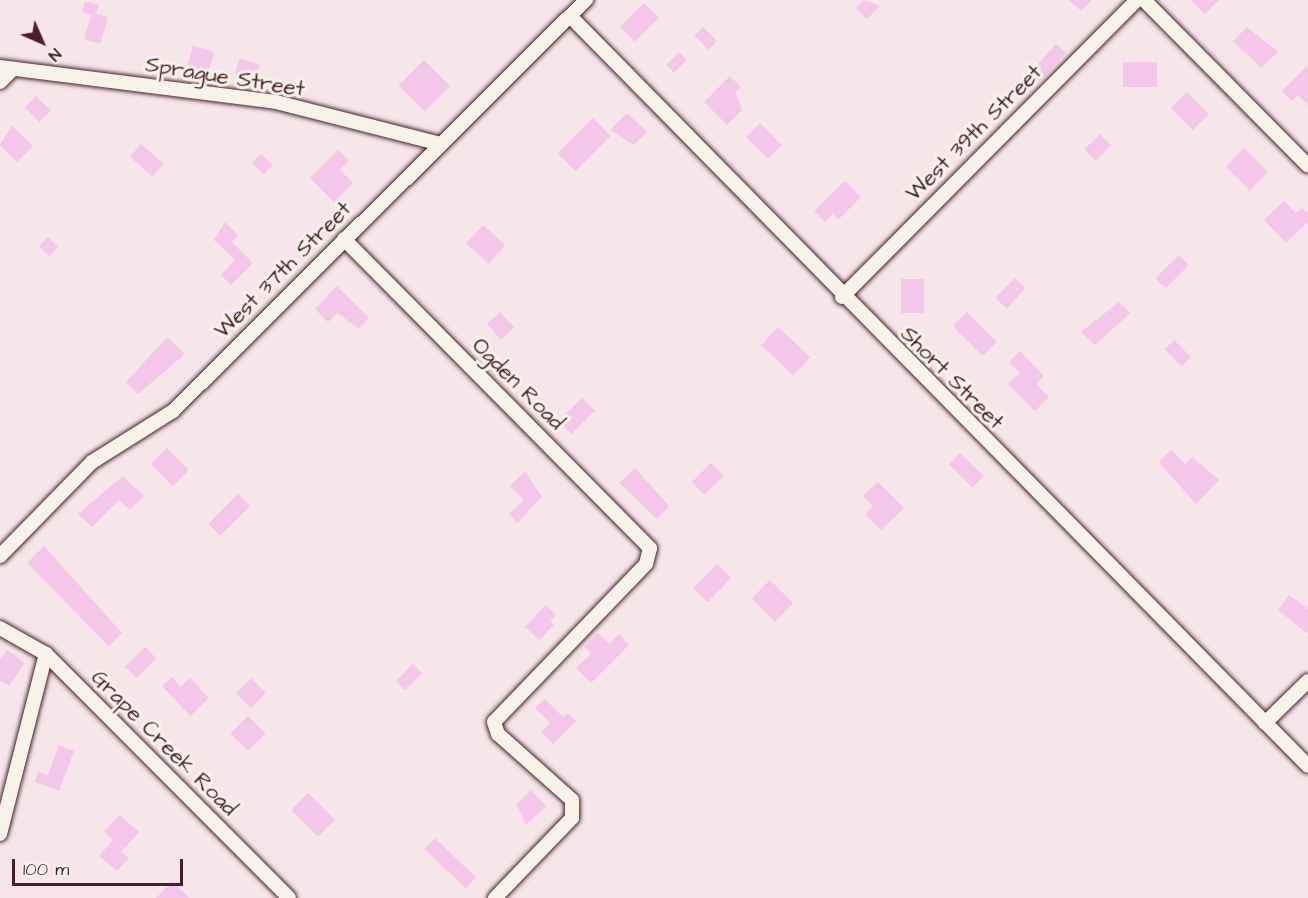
<!DOCTYPE html>
<style>
body{margin:0}
#map{position:relative;width:1308px;height:898px;overflow:hidden;background:#f6e6e9;font-family:"Architects Daughter",sans-serif}
div>[style]{position:absolute}
[style*='--x']{left:calc(var(--x)*1px);top:calc(var(--y)*1px);width:calc(var(--w)*1px);rotate:calc(var(--a)*1deg)}
.building>*{inset:0;background:#f4c6ea;transform-origin:0 0}
.roads{filter:drop-shadow(0 0 2px #4a1f2b) drop-shadow(0 0 2px #4a1f2b)}
.minor>*{height:14px;margin:-7px;padding:0 7px;transform-origin:7px;border-radius:7px;background:#f7f3e8}
span{translate:-50% -50%;white-space:nowrap;text-align:center;line-height:1.15;-webkit-text-stroke:6px #f7f3e8;paint-order:stroke}
.street-label{font-size:22px;color:#4a1f2b}
.north{position:absolute;left:12px;top:12px;width:60px;height:60px;-webkit-text-stroke:4px #f7f3e8;paint-order:stroke;rotate:135deg;font-size:16px;font-weight:700;line-height:24px;text-align:center;color:#4a1f2b}
.north::after{content:'';display:block;margin:auto;width:21px;height:27px;background:#4a1f2b;clip-path:polygon(50% 0,100% 100%,50% 72%,0 100%)}
.scale{position:absolute;left:12px;top:859px;width:171px;height:27px;box-sizing:border-box;border:3px solid #4a1f2b;border-top:0;padding-left:8px;font-size:18px;line-height:21px;white-space:nowrap;color:#4a1f2b;-webkit-text-stroke:4px #f7f3e8;paint-order:stroke}
</style>
<div id="map">
<div class="building">
<i style="clip-path:polygon(864px 0,880px 6px,867px 19px,856px 8px)"></i>
<i style="clip-path:polygon(1069px 0,1092px 0,1081px 11px)"></i>
<i style="clip-path:polygon(1191px 0,1219px 0,1205px 14px)"></i>
<i style="clip-path:polygon(85px 1px,99px 5px,96px 14px,108px 17px,100px 44px,84px 39px,91px 15px,82px 12px)"></i>
<i style="left:644px;top:3px;width:21px;height:34px;rotate:45deg"></i>
<i style="left:703px;top:27px;width:20px;height:12px;rotate:45deg"></i>
<i style="clip-path:polygon(1247px 27px,1278px 52px,1261px 68px,1233px 41px)"></i>
<i style="left:1056px;top:44px;width:13px;height:38px;rotate:42deg"></i>
<i style="left:193px;top:46px;width:22px;height:22px;rotate:16deg"></i>
<i style="left:679px;top:52px;width:11px;height:18px;rotate:45deg"></i>
<i style="left:240px;top:58px;width:21px;height:16px;rotate:19deg"></i>
<i style="left:424px;top:60px;width:37px;height:36px;rotate:45deg"></i>
<i style="left:1157px;top:62px;width:25px;height:34px;rotate:90deg"></i>
<i style="clip-path:polygon(1308px 65px,1308px 105px,1298px 95px,1292px 101px,1282px 91px)"></i>
<i style="clip-path:polygon(730px 76px,741px 87px,735px 92px,742px 110px,727px 125px,704px 102px)"></i>
<i style="left:1187px;top:92px;width:31px;height:23px;rotate:45deg"></i>
<i style="left:36px;top:96px;width:21px;height:16px;rotate:45deg"></i>
<i style="clip-path:polygon(627px 113px,647px 132px,634px 145px,610px 130px)"></i>
<i style="left:593px;top:118px;width:25px;height:50px;rotate:45deg"></i>
<i style="left:760px;top:123px;width:31px;height:20px;rotate:45deg"></i>
<i style="clip-path:polygon(12px 126px,33px 146px,17px 162px,0 145px)"></i>
<i style="left:1100px;top:134px;width:16px;height:22px;rotate:45deg"></i>
<i style="left:141px;top:144px;width:30px;height:17px;rotate:41deg"></i>
<i style="left:1244px;top:148px;width:34px;height:26px;rotate:45deg"></i>
<i style="clip-path:polygon(338px 150px,349px 160px,340px 170px,353px 183px,334px 202px,310px 178px)"></i>
<i style="left:261px;top:154px;width:16px;height:13px;rotate:43deg"></i>
<i style="clip-path:polygon(845px 181px,861px 197px,838px 220px,833px 214px,825px 222px,814px 211px)"></i>
<i style="clip-path:polygon(1284px 201px,1296px 213px,1302px 208px,1308px 213px,1308px 222px,1286px 243px,1264px 220px)"></i>
<i style="clip-path:polygon(225px 222px,238px 235px,232px 242px,253px 263px,231px 285px,221px 275px,235px 260px,214px 240px)"></i>
<i style="left:483px;top:225px;width:30px;height:25px;rotate:42deg"></i>
<i style="left:48px;top:237px;width:14px;height:13px;rotate:45deg"></i>
<i style="left:1179px;top:255px;width:14px;height:33px;rotate:45deg"></i>
<i style="clip-path:polygon(1015px 278px,1025px 288px,1007px 309px,995px 298px)"></i>
<i style="left:901px;top:279px;width:23px;height:34px"></i>
<i style="clip-path:polygon(337px 286px,369px 318px,359px 329px,337px 313px,328px 322px,315px 309px)"></i>
<i style="clip-path:polygon(1119px 302px,1130px 313px,1095px 345px,1081px 332px)"></i>
<i style="left:500px;top:312px;width:21px;height:18px;rotate:47deg"></i>
<i style="left:967px;top:312px;width:42px;height:20px;rotate:45deg"></i>
<i style="left:778px;top:327px;width:44px;height:25px;rotate:43deg"></i>
<i style="clip-path:polygon(167px 337px,185px 354px,138px 394px,126px 382px)"></i>
<i style="left:1174px;top:340px;width:24px;height:13px;rotate:45deg"></i>
<i style="clip-path:polygon(1020px 351px,1044px 376px,1036px 384px,1049px 397px,1035px 411px,1008px 384px,1020px 373px,1009px 362px)"></i>
<i style="left:582px;top:398px;width:18px;height:33px;rotate:45deg"></i>
<i style="left:167px;top:448px;width:31px;height:23px;rotate:45deg"></i>
<i style="clip-path:polygon(1171px 450px,1185px 464px,1192px 457px,1219px 480px,1196px 504px,1159px 462px)"></i>
<i style="left:960px;top:453px;width:33px;height:16px;rotate:44deg"></i>
<i style="left:711px;top:463px;width:18px;height:27px;rotate:45deg"></i>
<i style="clip-path:polygon(635px 468px,669px 506px,657px 519px,619px 483px)"></i>
<i style="clip-path:polygon(525px 471px,542px 497px,517px 523px,509px 514px,524px 500px,510px 486px)"></i>
<i style="clip-path:polygon(123px 476px,144px 496px,130px 510px,119px 500px,92px 527px,78px 514px)"></i>
<i style="clip-path:polygon(878px 482px,904px 508px,881px 530px,865px 514px,873px 506px,863px 496px)"></i>
<i style="left:238px;top:494px;width:17px;height:42px;rotate:45deg"></i>
<i style="clip-path:polygon(44px 546px,122px 633px,109px 646px,27px 563px)"></i>
<i style="left:717px;top:564px;width:20px;height:34px;rotate:45deg"></i>
<i style="left:770px;top:580px;width:33px;height:26px;rotate:45deg"></i>
<i style="clip-path:polygon(1289px 595px,1308px 609px,1308px 634px,1278px 610px)"></i>
<i style="clip-path:polygon(546px 605px,556px 615px,550px 621px,554px 625px,539px 640px,525px 627px)"></i>
<i style="clip-path:polygon(598px 633px,609px 644px,619px 634px,629px 645px,591px 683px,576px 668px,591px 654px,584px 647px)"></i>
<i style="left:145px;top:647px;width:16px;height:28px;rotate:45deg"></i>
<i style="clip-path:polygon(7px 650px,25px 663px,9px 686px,0 681px,0 660px)"></i>
<i style="left:413px;top:664px;width:13px;height:24px;rotate:45deg"></i>
<i style="clip-path:polygon(172px 677px,180px 687px,190px 678px,209px 698px,190px 716px,162px 686px)"></i>
<i style="left:251px;top:678px;width:21px;height:21px;rotate:45deg"></i>
<i style="clip-path:polygon(545px 699px,563px 717px,568px 713px,576px 721px,553px 744px,541px 732px,550px 723px,535px 708px)"></i>
<i style="left:248px;top:716px;width:25px;height:25px;rotate:45deg"></i>
<i style="clip-path:polygon(59px 745px,74px 751px,59px 791px,35px 782px,38px 772px,48px 775px)"></i>
<i style="clip-path:polygon(531px 790px,546px 806px,526px 825px,516px 804px)"></i>
<i style="left:308px;top:793px;width:38px;height:24px;rotate:45deg"></i>
<i style="clip-path:polygon(119px 815px,139px 832px,121px 852px,129px 858px,117px 871px,99px 856px,113px 840px,104px 832px)"></i>
<i style="left:435px;top:838px;width:57px;height:15px;rotate:44deg"></i>
<i style="clip-path:polygon(173px 881px,189px 898px,156px 898px)"></i>
</div>
<div class="roads">
<div class="minor">
<i style="--x:1144;--y:0;--w:233;--a:45.3"></i>
<i style="--x:570;--y:16;--w:1052;--a:45.46"></i>
<i style="--x:0;--y:67;--w:278;--a:7.2"></i>
<i style="--x:276;--y:102;--w:170;--a:14.3"></i>
<i style="--x:0;--y:82;--w:18;--a:-45"></i>
<i style="--x:344;--y:239;--w:435;--a:45.3"></i>
<i style="--x:650;--y:548;--w:16;--a:104"></i>
<i style="--x:646;--y:564;--w:219;--a:133.9"></i>
<i style="--x:494;--y:722;--w:13;--a:72"></i>
<i style="--x:498;--y:734;--w:99;--a:41.7"></i>
<i style="--x:572;--y:800;--w:18;--a:90"></i>
<i style="--x:572;--y:818;--w:111;--a:133.9"></i>
<i style="--x:842;--y:297;--w:419;--a:-45.2"></i>
<i style="--x:0;--y:556;--w:132;--a:-45.6"></i>
<i style="--x:92;--y:462;--w:96;--a:-32.2"></i>
<i style="--x:173;--y:411;--w:583;--a:-44.86"></i>
<i style="--x:0;--y:628;--w:53;--a:29.5"></i>
<i style="--x:46;--y:654;--w:344;--a:45.1"></i>
<i style="--x:1265;--y:723;--w:60;--a:-44.3"></i>
<i style="--x:0;--y:834;--w:186;--a:-75.7"></i>
</div>
</div>
<div class="street-label">
<span style="left:225px;top:77px;rotate:9deg">Sprague Street</span>
<span style="left:974px;top:133px;rotate:-45deg">West 39th Street</span>
<span style="left:283px;top:270px;rotate:-45deg">West 37th Street</span>
<span style="left:952px;top:378px;rotate:45deg">Short Street</span>
<span style="left:518px;top:384px;rotate:45deg">Ogden Road</span>
<span style="left:164px;top:743px;rotate:45deg">Grape Creek Road</span>
</div>
<div class="north">N</div>
<div class="scale">100 m</div>
</div>
